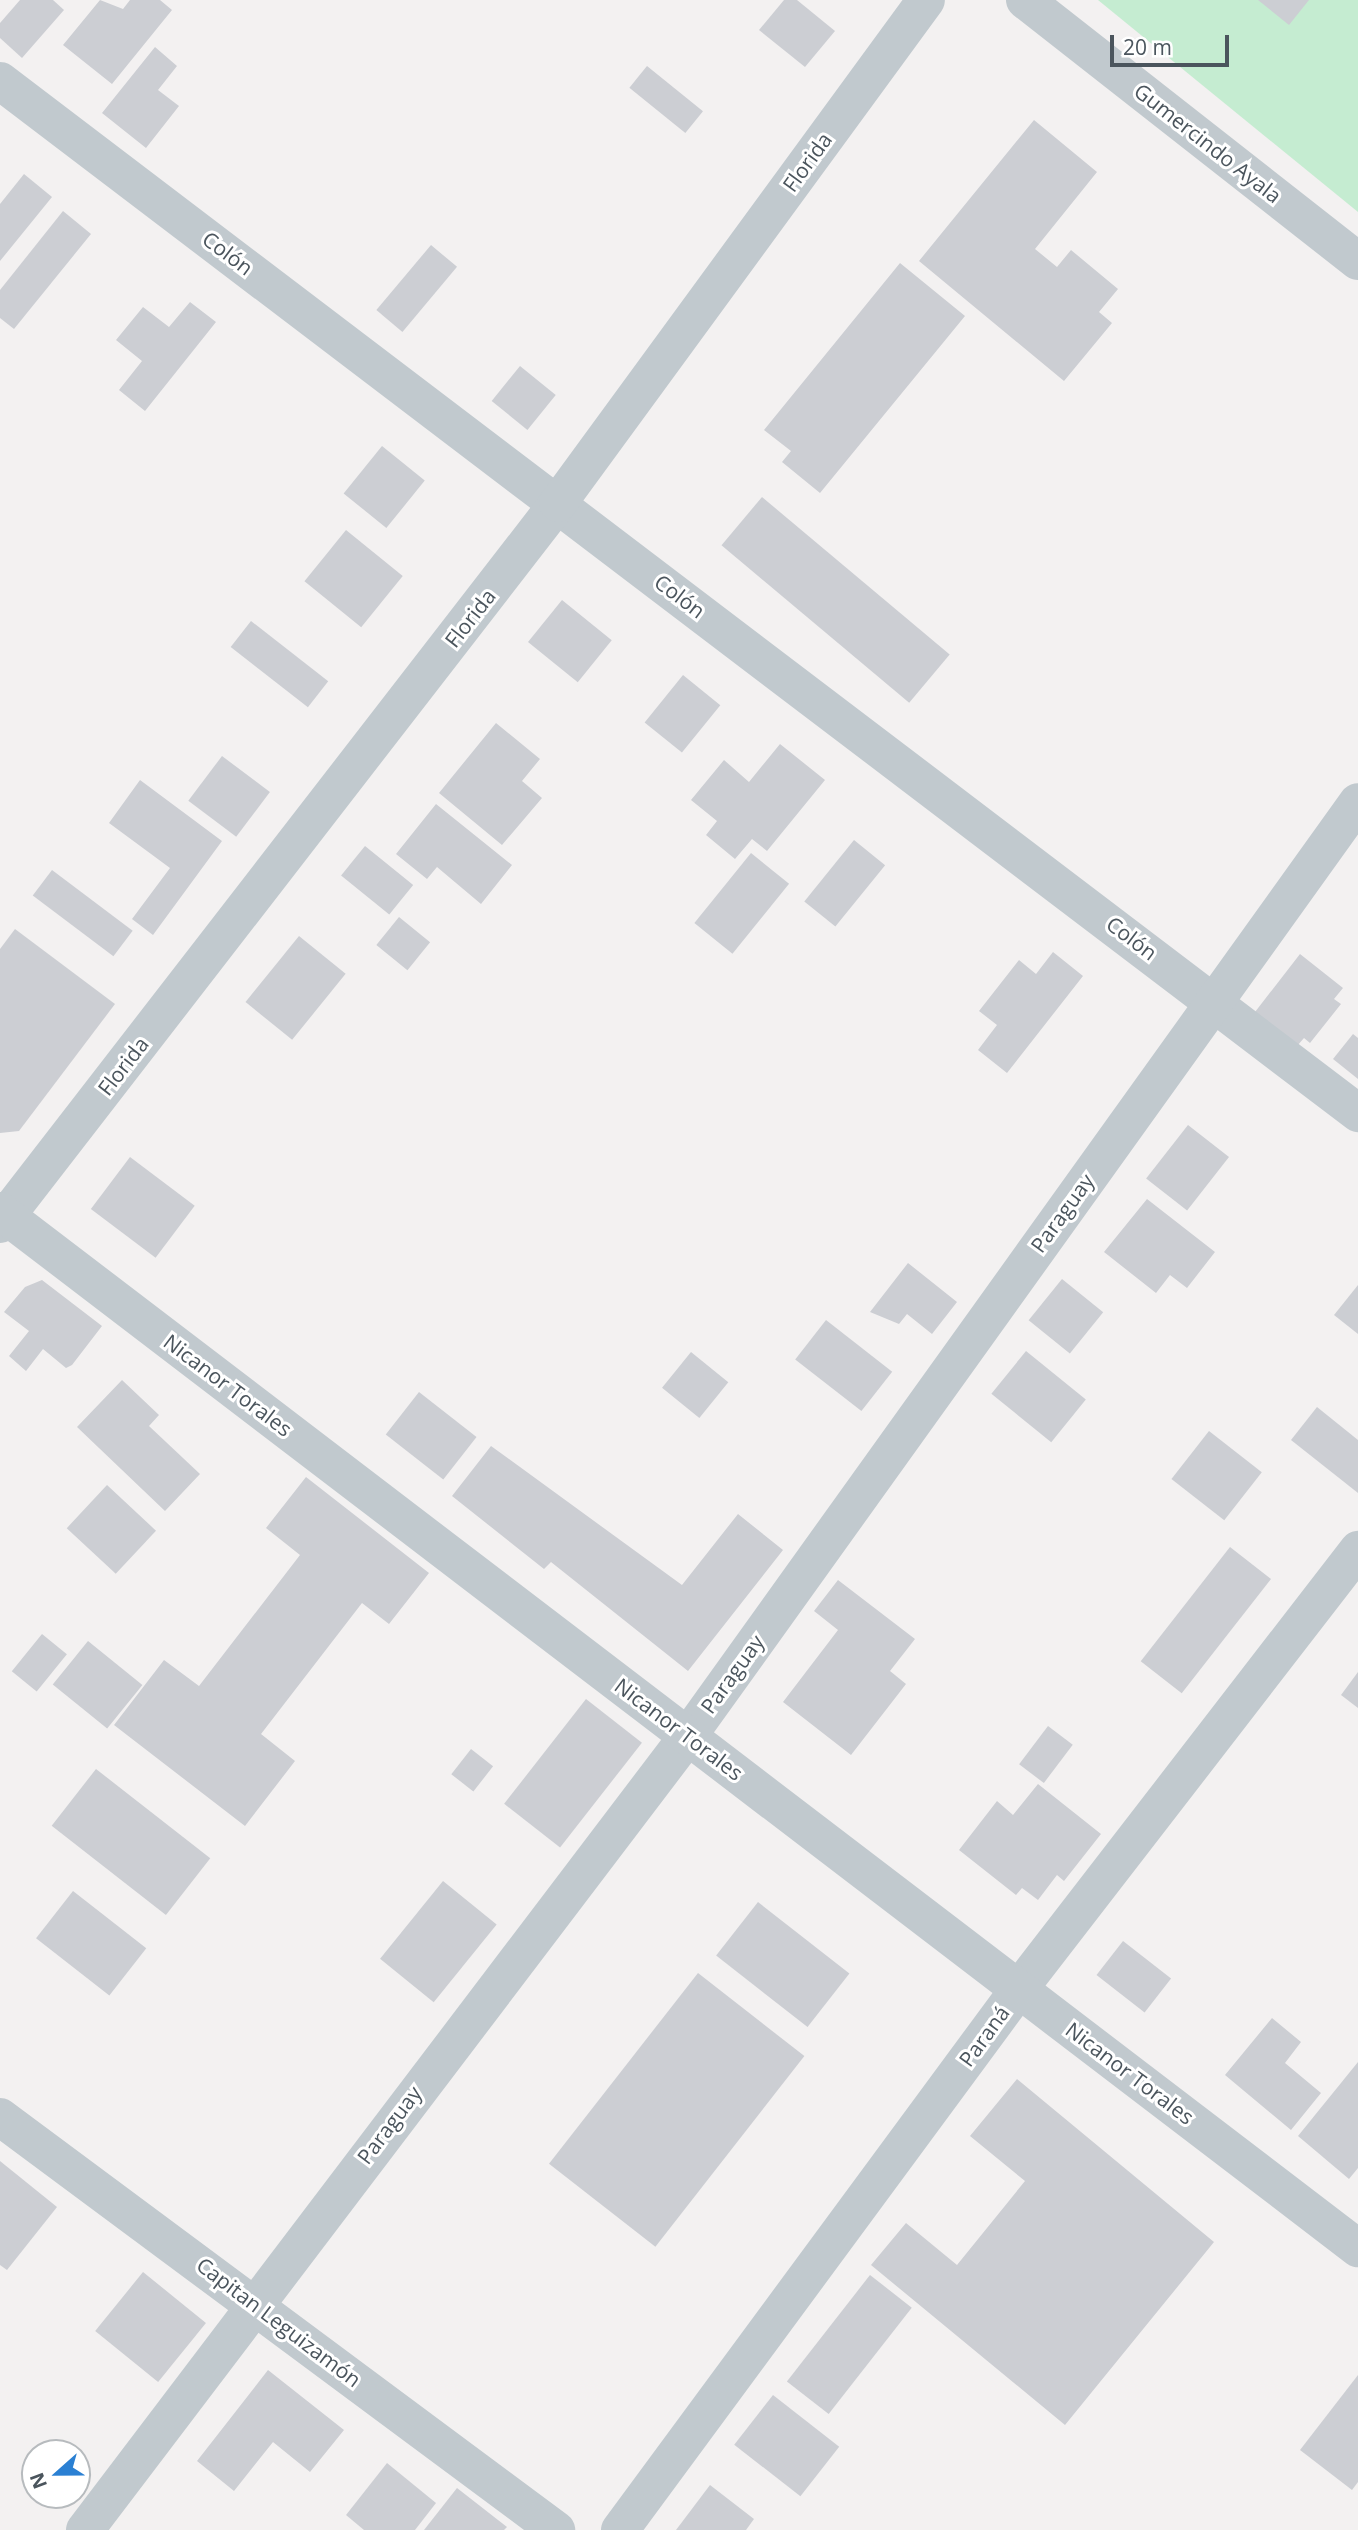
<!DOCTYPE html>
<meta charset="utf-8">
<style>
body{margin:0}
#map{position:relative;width:1358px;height:2530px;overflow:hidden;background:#f3f1f1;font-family:"Open Sans",sans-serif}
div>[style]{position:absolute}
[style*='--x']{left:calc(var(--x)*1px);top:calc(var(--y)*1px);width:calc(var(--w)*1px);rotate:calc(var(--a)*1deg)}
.green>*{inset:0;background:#c5ecd1}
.building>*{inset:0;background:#ccced3;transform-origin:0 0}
.minor>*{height:38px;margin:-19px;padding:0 19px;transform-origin:19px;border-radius:19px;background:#c1c9ce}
.tertiary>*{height:38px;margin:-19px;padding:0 19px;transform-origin:19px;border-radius:19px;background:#c1c9ce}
span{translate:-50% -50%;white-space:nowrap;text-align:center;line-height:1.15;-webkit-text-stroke:6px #fff;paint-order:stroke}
.street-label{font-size:21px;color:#4b555d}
.north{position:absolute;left:21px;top:2439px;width:70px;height:70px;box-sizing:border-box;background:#fff;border:2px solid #b7bbbe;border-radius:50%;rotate:249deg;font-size:19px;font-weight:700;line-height:28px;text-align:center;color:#4b555d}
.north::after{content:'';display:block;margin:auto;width:24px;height:32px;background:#2b80d3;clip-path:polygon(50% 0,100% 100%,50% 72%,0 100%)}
.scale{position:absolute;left:1110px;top:35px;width:119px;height:32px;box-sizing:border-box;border:4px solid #4b555d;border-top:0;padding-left:9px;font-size:21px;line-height:24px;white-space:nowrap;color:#4b555d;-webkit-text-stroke:5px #fff;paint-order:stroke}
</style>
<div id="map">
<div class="green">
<i style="clip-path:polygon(1098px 0,1358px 0,1358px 212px)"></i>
</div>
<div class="building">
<i style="clip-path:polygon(20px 0,53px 0,64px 10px,22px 58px,0 38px,0 23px)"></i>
<i style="clip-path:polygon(100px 0,123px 9px,130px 0,160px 0,172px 10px,112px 84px,63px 45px)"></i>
<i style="clip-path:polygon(784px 0,797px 0,835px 31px,805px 67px,759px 30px)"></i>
<i style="clip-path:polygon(1258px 0,1309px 0,1289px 25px)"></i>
<i style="clip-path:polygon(155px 47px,177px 66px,158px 90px,179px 106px,146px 148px,102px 113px)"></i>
<i style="left:647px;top:66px;width:72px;height:28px;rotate:39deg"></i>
<i style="clip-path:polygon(1034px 120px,1097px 172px,1035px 249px,1057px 267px,1071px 250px,1118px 289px,1099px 312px,1112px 323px,1064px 381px,919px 261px)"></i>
<i style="clip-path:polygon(24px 174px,52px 197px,0 261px,0 204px)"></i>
<i style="clip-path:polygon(63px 211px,91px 234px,14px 329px,0 318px,0 290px)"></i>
<i style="left:431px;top:245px;width:34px;height:85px;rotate:40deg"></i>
<i style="clip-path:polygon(900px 263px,965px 316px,820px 493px,782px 462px,791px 451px,764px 430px)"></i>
<i style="clip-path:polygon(190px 302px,216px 322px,145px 411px,119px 390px,142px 361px,116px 340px,143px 307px,169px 327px)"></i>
<i style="left:520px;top:366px;width:46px;height:45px;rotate:39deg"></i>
<i style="left:382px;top:446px;width:55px;height:61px;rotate:39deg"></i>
<i style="left:762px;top:497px;width:245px;height:63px;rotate:40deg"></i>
<i style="left:346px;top:530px;width:73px;height:66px;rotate:39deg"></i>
<i style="left:562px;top:600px;width:64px;height:54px;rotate:39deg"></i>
<i style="left:251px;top:621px;width:98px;height:33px;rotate:38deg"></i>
<i style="left:683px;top:675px;width:48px;height:61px;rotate:39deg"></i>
<i style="clip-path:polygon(496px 723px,540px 759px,522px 781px,542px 798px,502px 845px,439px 793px)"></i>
<i style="clip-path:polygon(780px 744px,825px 780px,767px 851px,752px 839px,735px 859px,706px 835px,717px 821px,691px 800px,724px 760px,749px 782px)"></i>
<i style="left:222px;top:756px;width:60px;height:56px;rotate:37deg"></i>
<i style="clip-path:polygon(140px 780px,222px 841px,153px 935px,132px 919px,170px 868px,109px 823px)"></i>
<i style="clip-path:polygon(436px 804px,512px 865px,481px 904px,437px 867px,427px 879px,396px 854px)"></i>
<i style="left:854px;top:840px;width:40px;height:79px;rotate:39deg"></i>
<i style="left:365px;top:846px;width:62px;height:38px;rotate:39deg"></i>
<i style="left:751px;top:853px;width:49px;height:90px;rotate:39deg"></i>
<i style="left:52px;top:870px;width:101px;height:32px;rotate:37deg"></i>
<i style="left:399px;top:917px;width:40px;height:36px;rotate:39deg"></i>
<i style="clip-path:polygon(15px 929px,115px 1004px,19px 1131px,0 1133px,0 949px)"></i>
<i style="left:299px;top:936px;width:60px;height:85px;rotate:39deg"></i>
<i style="clip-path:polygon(1053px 952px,1083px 976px,1007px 1073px,978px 1050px,997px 1025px,979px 1011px,1019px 960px,1036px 974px)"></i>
<i style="clip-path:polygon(1300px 954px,1343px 988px,1334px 999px,1341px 1004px,1310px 1043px,1304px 1038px,1297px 1046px,1255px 1012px)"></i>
<i style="clip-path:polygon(1353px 1034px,1358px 1038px,1358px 1079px,1333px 1059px)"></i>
<i style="left:1188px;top:1125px;width:52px;height:68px;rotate:38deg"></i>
<i style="left:130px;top:1157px;width:81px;height:65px;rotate:37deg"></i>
<i style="clip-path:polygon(1147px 1199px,1215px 1252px,1187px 1288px,1170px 1275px,1156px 1293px,1104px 1252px)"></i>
<i style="clip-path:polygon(908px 1263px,957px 1302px,932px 1334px,907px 1314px,899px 1324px,870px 1312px)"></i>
<i style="left:1062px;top:1279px;width:53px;height:53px;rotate:39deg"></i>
<i style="clip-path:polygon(42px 1280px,102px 1326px,72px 1365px,66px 1368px,43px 1349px,26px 1371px,9px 1356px,29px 1331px,4px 1312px,25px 1287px)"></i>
<i style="clip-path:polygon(1358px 1285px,1358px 1334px,1334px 1315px)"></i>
<i style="left:826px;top:1320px;width:84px;height:50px;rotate:38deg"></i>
<i style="left:1026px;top:1351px;width:77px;height:55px;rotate:39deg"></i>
<i style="left:691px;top:1352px;width:48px;height:46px;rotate:39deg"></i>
<i style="clip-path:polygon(122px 1380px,159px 1415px,149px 1426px,200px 1474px,165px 1511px,77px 1427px)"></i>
<i style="left:419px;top:1392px;width:73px;height:54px;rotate:38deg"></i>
<i style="clip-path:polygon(1317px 1407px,1358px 1440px,1358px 1493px,1291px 1440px)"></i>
<i style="left:1209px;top:1431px;width:67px;height:61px;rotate:38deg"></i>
<i style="clip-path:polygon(491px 1446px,682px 1585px,738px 1514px,783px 1550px,688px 1671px,551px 1562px,544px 1569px,452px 1496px)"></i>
<i style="clip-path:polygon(306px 1477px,429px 1573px,389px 1624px,362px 1603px,261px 1734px,295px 1761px,245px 1826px,114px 1725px,164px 1660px,199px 1686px,300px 1555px,266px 1528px)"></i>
<i style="left:107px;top:1485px;width:67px;height:59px;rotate:43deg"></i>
<i style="left:1230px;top:1547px;width:52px;height:145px;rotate:38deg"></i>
<i style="clip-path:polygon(838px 1580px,915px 1639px,890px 1671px,906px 1684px,851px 1755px,783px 1702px,838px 1630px,814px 1611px)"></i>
<i style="left:42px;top:1634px;width:32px;height:48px;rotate:39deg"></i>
<i style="left:88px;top:1641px;width:70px;height:56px;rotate:39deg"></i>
<i style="clip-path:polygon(1358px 1672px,1358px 1708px,1341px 1695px)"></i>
<i style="left:586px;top:1699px;width:71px;height:133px;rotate:38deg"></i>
<i style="left:1048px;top:1726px;width:31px;height:48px;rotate:37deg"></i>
<i style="left:471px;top:1749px;width:28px;height:32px;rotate:38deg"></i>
<i style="left:96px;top:1769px;width:145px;height:72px;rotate:38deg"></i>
<i style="clip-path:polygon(1038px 1784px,1101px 1834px,1064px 1881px,1057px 1875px,1038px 1900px,1022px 1888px,1016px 1895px,959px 1850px,997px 1801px,1013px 1815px)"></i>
<i style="left:443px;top:1881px;width:69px;height:100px;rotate:39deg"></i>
<i style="left:73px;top:1891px;width:93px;height:60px;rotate:38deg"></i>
<i style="left:758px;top:1902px;width:116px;height:68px;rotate:38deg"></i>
<i style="left:1123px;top:1941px;width:61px;height:43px;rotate:38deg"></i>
<i style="left:698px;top:1973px;width:135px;height:242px;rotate:38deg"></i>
<i style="clip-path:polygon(1272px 2018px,1301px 2042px,1285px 2063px,1321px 2093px,1291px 2130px,1225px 2075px)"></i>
<i style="clip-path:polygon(1358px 2062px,1358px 2168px,1349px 2179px,1298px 2136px)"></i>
<i style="clip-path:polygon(1017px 2079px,1214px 2242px,1065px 2425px,871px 2265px,906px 2223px,957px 2265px,1025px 2181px,970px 2136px)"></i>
<i style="clip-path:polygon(0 2161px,57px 2207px,7px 2270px,0 2265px)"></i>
<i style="left:143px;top:2272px;width:81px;height:76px;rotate:39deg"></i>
<i style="left:870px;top:2275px;width:53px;height:135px;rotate:38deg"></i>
<i style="clip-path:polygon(268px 2370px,344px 2430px,310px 2472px,273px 2442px,234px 2491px,197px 2461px)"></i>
<i style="clip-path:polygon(1358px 2375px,1358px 2482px,1352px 2490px,1300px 2450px)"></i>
<i style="left:773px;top:2395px;width:84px;height:63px;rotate:38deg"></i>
<i style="clip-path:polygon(387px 2463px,436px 2503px,415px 2530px,364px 2530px,346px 2515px)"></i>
<i style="clip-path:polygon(710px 2485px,754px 2519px,746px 2530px,676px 2530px)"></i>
<i style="clip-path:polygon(457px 2488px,507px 2527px,504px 2530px,424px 2530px)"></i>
</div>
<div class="minor">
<i style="--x:1025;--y:0;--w:423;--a:38.1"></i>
<i style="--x:0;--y:81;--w:1706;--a:37.23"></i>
<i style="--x:0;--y:1224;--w:912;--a:-52.26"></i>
<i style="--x:558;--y:503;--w:623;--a:-53.81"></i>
<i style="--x:0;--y:2117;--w:693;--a:36.61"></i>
<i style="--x:85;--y:2530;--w:997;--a:-52.79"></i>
<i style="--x:688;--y:1736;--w:1149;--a:-54.35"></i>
<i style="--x:620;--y:2530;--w:672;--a:-53.59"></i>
<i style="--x:1019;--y:1989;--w:555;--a:-52.32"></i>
</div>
<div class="tertiary">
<i style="--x:0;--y:1211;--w:1709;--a:37.37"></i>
</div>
<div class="street-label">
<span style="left:1208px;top:143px;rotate:38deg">Gumercindo Ayala</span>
<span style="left:807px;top:162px;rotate:-54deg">Florida</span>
<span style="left:228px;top:253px;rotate:37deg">Colón</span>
<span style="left:680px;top:596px;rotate:37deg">Colón</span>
<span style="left:470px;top:618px;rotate:-52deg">Florida</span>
<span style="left:1132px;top:938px;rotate:37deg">Colón</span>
<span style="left:123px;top:1066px;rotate:-52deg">Florida</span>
<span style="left:1062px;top:1213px;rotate:-54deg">Paraguay</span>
<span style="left:228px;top:1385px;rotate:37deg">Nicanor Torales</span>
<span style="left:732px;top:1674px;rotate:-54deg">Paraguay</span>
<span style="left:679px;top:1729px;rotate:37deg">Nicanor Torales</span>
<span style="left:984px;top:2036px;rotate:-54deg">Paraná</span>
<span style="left:1130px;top:2073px;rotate:37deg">Nicanor Torales</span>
<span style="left:389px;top:2125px;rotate:-53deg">Paraguay</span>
<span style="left:279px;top:2322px;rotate:37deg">Capitan Leguizamón</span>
</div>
<div class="north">N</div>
<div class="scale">20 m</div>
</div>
